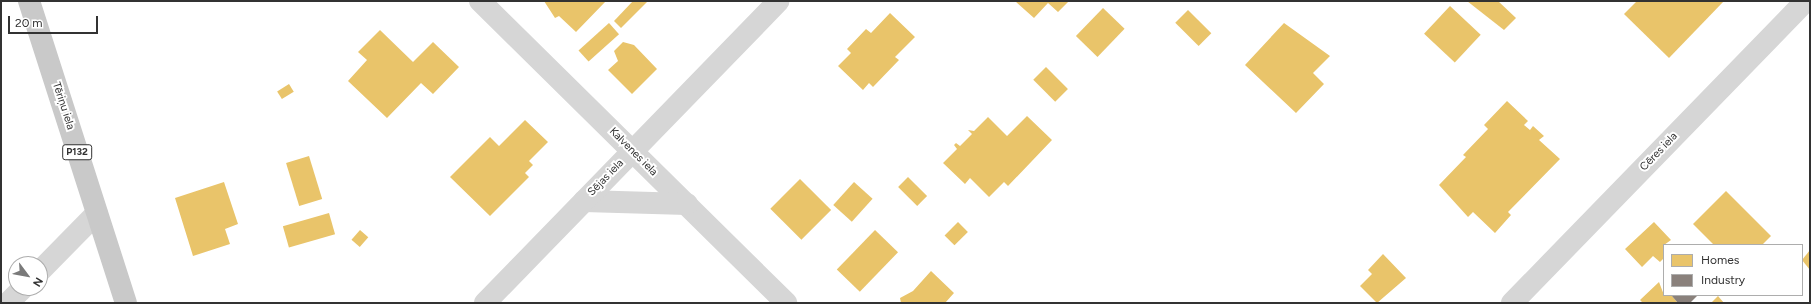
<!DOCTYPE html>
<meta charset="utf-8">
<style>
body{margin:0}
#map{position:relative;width:1811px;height:304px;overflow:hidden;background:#fff;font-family:Figtree,sans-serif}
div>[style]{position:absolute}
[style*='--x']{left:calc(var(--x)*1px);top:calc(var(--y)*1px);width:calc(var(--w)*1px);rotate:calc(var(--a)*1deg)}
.homes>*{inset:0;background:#e9c46a;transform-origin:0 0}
.industry>*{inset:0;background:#8a817c}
.street>*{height:22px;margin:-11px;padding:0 11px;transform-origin:11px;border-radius:11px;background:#d6d6d6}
.primary>*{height:22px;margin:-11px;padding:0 11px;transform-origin:11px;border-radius:11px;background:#c9c9c9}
span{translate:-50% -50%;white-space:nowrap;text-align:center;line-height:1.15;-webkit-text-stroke:4px #fff;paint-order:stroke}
.shield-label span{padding:1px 3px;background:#fff;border:1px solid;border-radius:3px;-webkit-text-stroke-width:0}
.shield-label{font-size:10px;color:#323232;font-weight:700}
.street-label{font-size:11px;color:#323232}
.frame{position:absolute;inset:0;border:2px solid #323232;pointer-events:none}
.legend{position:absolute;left:1663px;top:244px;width:140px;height:52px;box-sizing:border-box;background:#fff;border:1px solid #adadad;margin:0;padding:5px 7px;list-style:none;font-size:12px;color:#323232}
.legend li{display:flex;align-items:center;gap:8px;height:20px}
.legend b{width:20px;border:1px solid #adadad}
.north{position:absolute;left:8px;top:256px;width:40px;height:40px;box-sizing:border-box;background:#fff;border:1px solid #adadad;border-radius:50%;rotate:122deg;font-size:11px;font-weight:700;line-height:16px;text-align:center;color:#323232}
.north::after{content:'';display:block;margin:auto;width:14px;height:18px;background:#7a7a7a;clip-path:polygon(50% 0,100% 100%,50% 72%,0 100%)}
.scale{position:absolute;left:8px;top:16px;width:90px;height:18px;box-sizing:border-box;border:2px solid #323232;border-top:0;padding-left:5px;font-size:12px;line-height:14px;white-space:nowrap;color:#323232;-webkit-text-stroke:3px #fff;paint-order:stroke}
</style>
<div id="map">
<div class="homes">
<i style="clip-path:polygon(544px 1px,606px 1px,576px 32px,559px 16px,555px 18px)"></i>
<i style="clip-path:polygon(633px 1px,648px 1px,621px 28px,614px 21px)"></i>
<i style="clip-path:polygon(1015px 1px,1069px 1px,1058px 12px,1048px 3px,1034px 18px)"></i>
<i style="clip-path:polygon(1467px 1px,1498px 1px,1516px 18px,1504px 30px)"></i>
<i style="clip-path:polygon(1637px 1px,1724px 1px,1669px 58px,1624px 14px)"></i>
<i style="left:1450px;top:6px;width:42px;height:38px;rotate:43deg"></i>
<i style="left:1103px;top:8px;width:30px;height:39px;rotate:44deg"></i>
<i style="left:1188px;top:10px;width:33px;height:18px;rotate:45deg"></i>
<i style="clip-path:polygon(890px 13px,915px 37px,895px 57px,899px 60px,873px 87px,869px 83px,863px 90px,838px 66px,851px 53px,847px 49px,866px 29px,871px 33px)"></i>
<i style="left:609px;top:23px;width:15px;height:41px;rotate:48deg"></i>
<i style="clip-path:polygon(1284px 23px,1330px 56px,1313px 73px,1324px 84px,1296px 113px,1245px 65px)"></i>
<i style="clip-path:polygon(380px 30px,413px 62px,433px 42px,459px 67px,433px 94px,421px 83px,387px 118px,348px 81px,367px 60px,358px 52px)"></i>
<i style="clip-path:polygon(623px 42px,634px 45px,657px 69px,632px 94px,608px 70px,618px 61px,614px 51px)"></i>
<i style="left:1046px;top:67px;width:31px;height:18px;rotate:45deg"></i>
<i style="left:289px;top:84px;width:9px;height:14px;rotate:58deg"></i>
<i style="clip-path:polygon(1507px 101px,1528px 121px,1524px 125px,1530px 130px,1533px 126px,1544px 136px,1539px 140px,1560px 159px,1508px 212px,1511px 215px,1495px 233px,1473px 212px,1468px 217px,1439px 185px,1466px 157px,1463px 155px,1488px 129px,1484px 125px)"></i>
<i style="clip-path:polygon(1027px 116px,1052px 140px,1008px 186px,1004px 182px,989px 197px,970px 178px,965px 184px,943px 163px,957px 149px,954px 145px,956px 143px,960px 146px,972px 134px,968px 130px,974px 131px,988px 117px,1007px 136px)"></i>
<i style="clip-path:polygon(525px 120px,548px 142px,529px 161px,533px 165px,525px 173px,529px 177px,490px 216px,450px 177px,490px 137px,499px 146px)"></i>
<i style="left:309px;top:156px;width:45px;height:24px;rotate:73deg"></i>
<i style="left:908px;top:177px;width:27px;height:14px;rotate:45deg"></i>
<i style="left:800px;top:179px;width:44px;height:42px;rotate:45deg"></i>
<i style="clip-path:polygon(224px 182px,238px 224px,225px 229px,230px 244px,193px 256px,175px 198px)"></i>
<i style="left:854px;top:182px;width:25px;height:31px;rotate:42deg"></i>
<i style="clip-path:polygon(1726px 191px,1771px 236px,1762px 245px,1714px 245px,1693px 224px)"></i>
<i style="left:329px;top:213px;width:22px;height:48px;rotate:74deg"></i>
<i style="left:958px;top:222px;width:14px;height:19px;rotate:45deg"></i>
<i style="clip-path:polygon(1654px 222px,1671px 240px,1664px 245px,1664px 258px,1660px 262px,1653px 256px,1642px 267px,1625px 249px)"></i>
<i style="left:360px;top:230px;width:11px;height:13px;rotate:41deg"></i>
<i style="left:875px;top:230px;width:32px;height:55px;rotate:44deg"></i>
<i style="clip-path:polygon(1810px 250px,1810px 270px,1802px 260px)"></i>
<i style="clip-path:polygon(1383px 254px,1406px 278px,1377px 303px,1360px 286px,1372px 274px,1368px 270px)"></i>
<i style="clip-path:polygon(931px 271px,954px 293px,945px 303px,901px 303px,900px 298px,913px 291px)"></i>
<i style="clip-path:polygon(1659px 282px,1664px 295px,1671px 295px,1678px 303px,1643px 303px,1640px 300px)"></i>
<i style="clip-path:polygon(1718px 296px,1724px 303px,1711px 303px)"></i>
</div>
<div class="industry">
<i style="clip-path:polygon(1671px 295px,1698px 295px,1690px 303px,1678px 303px)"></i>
</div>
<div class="street">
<i style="--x:480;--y:1;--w:430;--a:44.6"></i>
<i style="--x:584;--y:201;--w:103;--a:1.7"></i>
<i style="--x:40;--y:271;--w:81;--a:-45.5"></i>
<i style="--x:8;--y:303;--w:21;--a:-45"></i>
<i style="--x:485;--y:303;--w:421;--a:-45.8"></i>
<i style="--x:1512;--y:303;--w:421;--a:-45.8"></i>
</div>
<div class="primary">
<i style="--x:29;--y:1;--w:317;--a:72.2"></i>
</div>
<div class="shield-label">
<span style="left:77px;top:152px">P132</span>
</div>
<div class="street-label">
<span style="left:63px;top:106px;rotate:72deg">Tēriņu iela</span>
<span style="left:633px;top:152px;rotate:45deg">Kalvenes iela</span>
<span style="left:1659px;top:152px;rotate:-46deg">Cēres iela</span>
<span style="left:606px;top:178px;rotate:-46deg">Sējas iela</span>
</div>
<div class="frame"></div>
<ul class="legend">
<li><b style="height:11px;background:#e9c46a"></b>Homes</li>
<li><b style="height:11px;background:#8a817c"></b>Industry</li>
</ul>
<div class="north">N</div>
<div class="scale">20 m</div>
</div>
